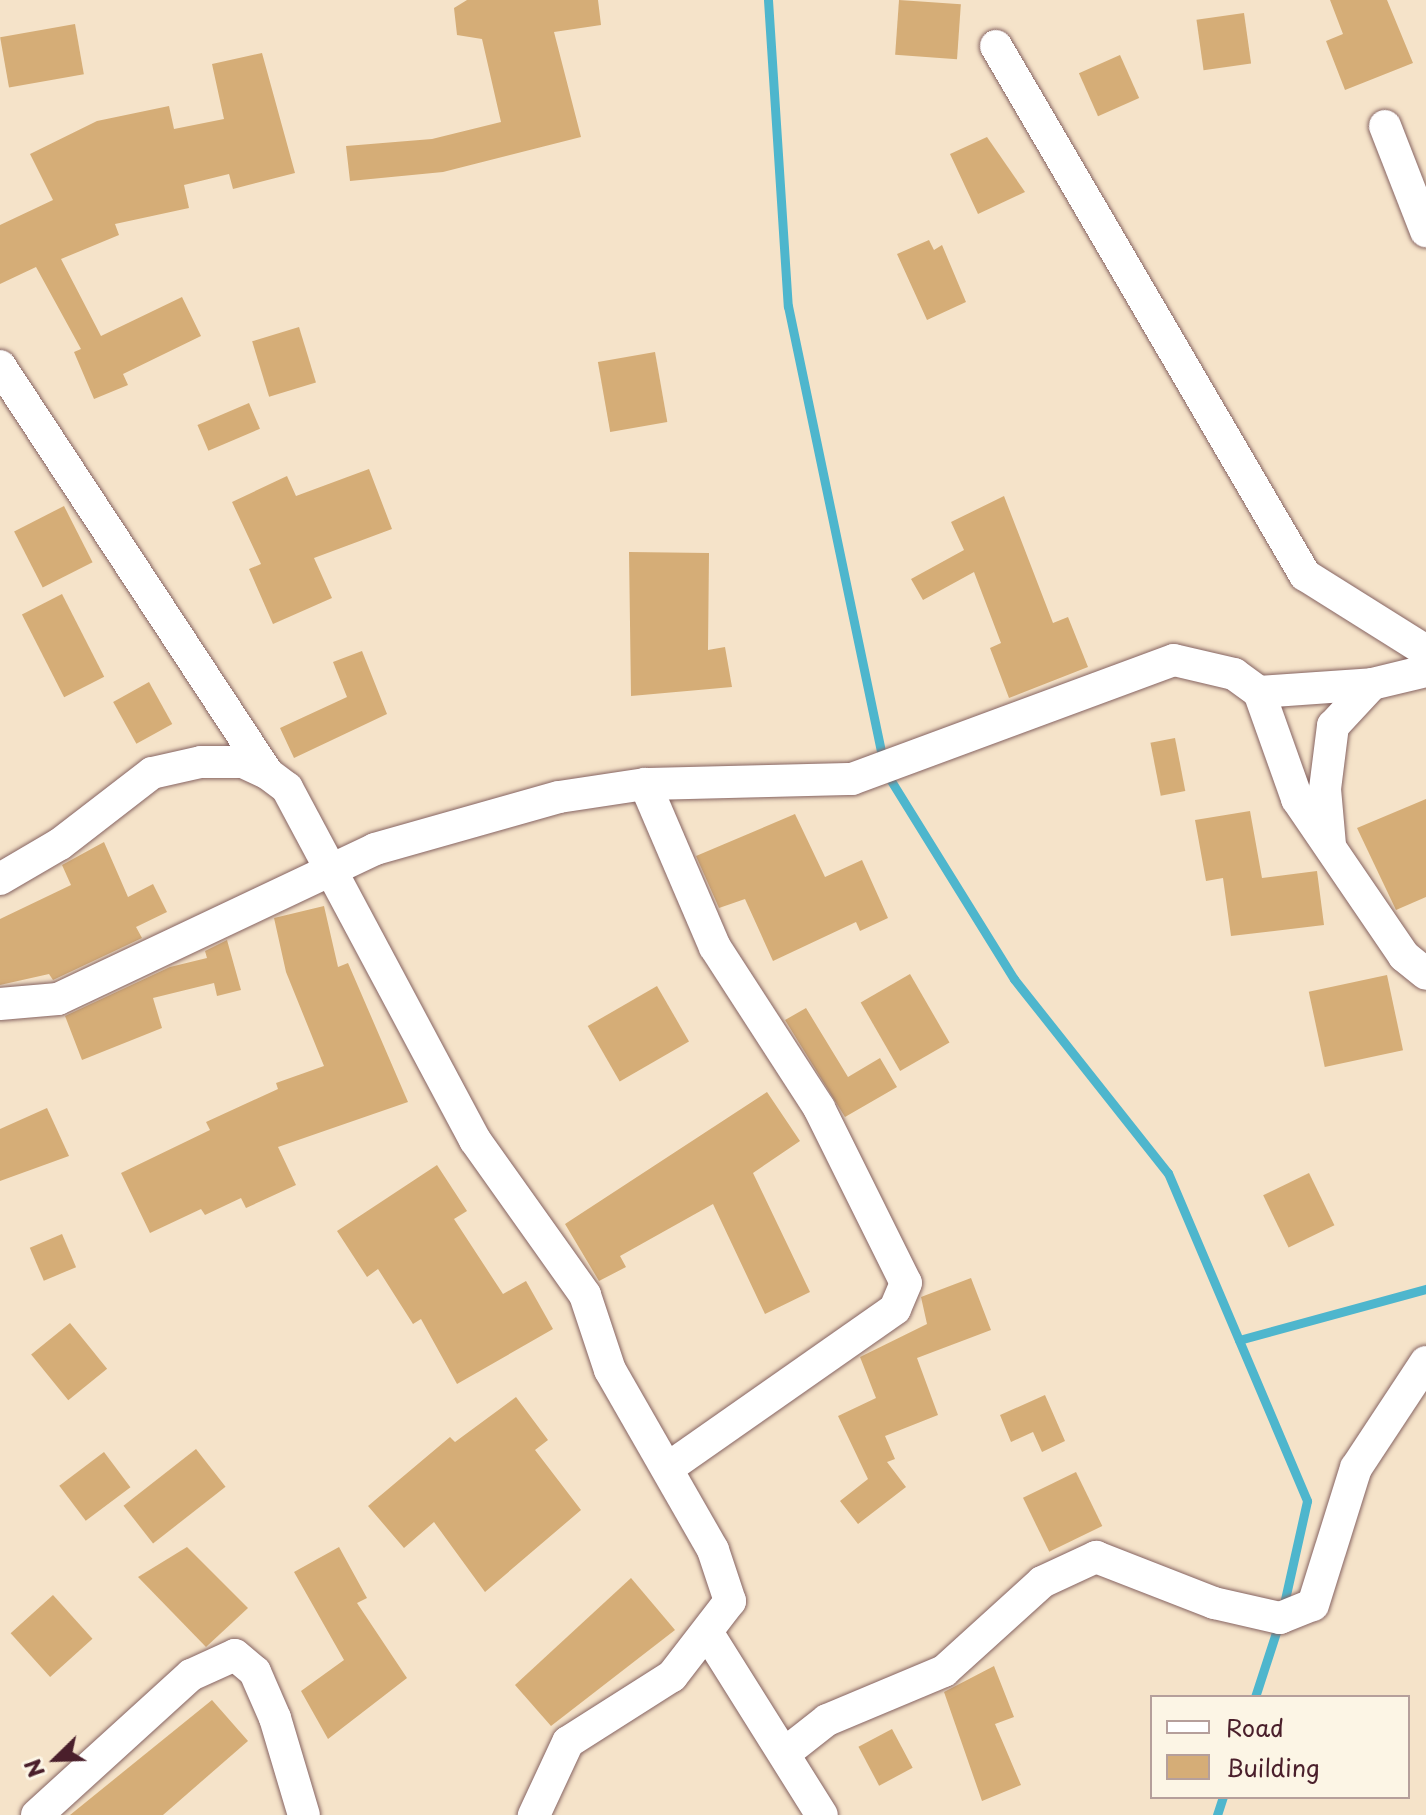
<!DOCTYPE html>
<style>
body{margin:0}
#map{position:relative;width:1426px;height:1815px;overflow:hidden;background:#f5e3c9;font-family:"Playpen Sans",sans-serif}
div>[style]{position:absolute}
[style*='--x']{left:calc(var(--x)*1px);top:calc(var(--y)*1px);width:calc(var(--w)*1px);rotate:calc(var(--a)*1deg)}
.stream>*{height:9px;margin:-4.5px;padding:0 4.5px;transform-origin:4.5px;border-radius:4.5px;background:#4eb6cd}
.building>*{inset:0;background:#d5ad77;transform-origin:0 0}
.roads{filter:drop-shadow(0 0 2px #866462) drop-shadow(0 0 2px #866462)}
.minor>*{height:32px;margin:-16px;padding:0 16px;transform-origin:16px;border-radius:16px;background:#fff}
span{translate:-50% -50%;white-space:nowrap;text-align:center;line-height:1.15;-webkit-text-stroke:8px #fcf5e5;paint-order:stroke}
.legend{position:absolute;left:1150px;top:1695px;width:260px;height:104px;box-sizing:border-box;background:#fcf5e5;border:2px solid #b59f9b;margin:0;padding:10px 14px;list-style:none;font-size:24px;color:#4a1f2b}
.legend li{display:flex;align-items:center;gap:16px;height:40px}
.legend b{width:40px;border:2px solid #b59f9b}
.north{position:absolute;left:16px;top:1719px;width:80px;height:80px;-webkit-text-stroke:6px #fcf5e5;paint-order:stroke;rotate:247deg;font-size:22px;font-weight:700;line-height:32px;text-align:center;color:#4a1f2b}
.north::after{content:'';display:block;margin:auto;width:28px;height:36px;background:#4a1f2b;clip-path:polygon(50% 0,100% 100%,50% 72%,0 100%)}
</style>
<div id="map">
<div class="stream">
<i style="--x:768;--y:0;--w:307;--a:86.3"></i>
<i style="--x:788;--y:306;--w:475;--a:78.2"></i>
<i style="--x:885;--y:771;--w:245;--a:58.2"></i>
<i style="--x:1014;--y:979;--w:248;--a:51.6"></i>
<i style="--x:1168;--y:1173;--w:356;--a:67"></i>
<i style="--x:1307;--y:1501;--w:110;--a:102.6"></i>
<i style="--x:1239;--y:1340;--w:194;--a:-15.3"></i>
<i style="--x:1255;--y:1697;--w:78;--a:-72"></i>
<i style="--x:1217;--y:1815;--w:19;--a:-72"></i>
</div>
<div class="building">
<i style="clip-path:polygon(467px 0,598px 0,601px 25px,554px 32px,581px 137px,443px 172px,350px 181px,346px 146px,432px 139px,501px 122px,482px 39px,457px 35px,454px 8px)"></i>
<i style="left:899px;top:0;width:62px;height:55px;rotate:4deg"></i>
<i style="clip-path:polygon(1330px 0,1387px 0,1413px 63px,1345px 90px,1326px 41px,1343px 34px)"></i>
<i style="left:1244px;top:13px;width:51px;height:48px;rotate:82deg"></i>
<i style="left:75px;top:24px;width:51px;height:76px;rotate:80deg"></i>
<i style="clip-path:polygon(262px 53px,295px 173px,233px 189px,229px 174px,184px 185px,189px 208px,115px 224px,119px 235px,61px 259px,101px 336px,182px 297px,201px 336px,123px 374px,128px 385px,94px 399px,74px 352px,81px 349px,36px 267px,0 284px,0 225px,53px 200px,30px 154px,97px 121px,169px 106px,174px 129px,224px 119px,212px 64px)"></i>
<i style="left:1120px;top:55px;width:47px;height:45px;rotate:66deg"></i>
<i style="clip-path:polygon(987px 137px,1025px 192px,978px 214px,950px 154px)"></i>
<i style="clip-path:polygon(929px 240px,934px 250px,942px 245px,966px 302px,927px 320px,897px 254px)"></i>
<i style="left:299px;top:327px;width:58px;height:49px;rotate:73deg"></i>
<i style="left:655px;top:352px;width:71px;height:58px;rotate:80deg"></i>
<i style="left:249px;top:403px;width:28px;height:56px;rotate:67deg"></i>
<i style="clip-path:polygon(369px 469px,392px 529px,314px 558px,332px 598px,273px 624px,249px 569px,261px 564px,232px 502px,287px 476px,296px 496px)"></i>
<i style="clip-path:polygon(1004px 496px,1053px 623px,1068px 617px,1088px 667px,1009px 698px,990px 648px,1001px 643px,974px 572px,923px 600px,911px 579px,964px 550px,951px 522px)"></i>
<i style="left:64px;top:506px;width:63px;height:56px;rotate:63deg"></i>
<i style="clip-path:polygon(629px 552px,709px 553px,708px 650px,725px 647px,732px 687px,631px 696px)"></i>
<i style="left:62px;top:594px;width:93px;height:45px;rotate:63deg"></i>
<i style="clip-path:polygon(362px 651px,387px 714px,294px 758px,280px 728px,347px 697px,333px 662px)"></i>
<i style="left:149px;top:682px;width:48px;height:41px;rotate:61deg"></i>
<i style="left:1175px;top:738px;width:54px;height:25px;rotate:79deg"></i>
<i style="clip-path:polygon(1426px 799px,1426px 897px,1396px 910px,1357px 828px)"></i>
<i style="clip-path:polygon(1250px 811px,1262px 878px,1317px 871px,1324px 925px,1231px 936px,1223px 878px,1206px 881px,1195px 820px)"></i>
<i style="clip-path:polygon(795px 814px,825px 877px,862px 860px,888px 918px,860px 931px,856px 922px,773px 961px,745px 899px,719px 908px,696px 856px)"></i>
<i style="clip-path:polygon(104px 842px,128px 897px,153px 884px,167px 912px,136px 927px,142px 938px,53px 980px,49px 974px,0 985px,0 919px,71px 885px,62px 865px)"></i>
<i style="clip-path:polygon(324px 906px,338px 967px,348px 963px,408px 1102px,278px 1147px,296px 1185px,246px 1208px,241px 1198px,205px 1215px,201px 1209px,150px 1233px,121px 1173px,210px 1130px,206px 1122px,278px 1089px,276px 1083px,324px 1066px,286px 972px,274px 918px)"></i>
<i style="clip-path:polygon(227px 940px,241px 990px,217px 996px,214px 983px,153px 998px,162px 1028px,82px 1060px,65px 1016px,170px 967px,207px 958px,205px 951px)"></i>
<i style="left:910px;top:974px;width:79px;height:57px;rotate:60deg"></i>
<i style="left:1387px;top:975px;width:77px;height:80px;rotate:78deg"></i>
<i style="left:657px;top:986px;width:64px;height:80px;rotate:60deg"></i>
<i style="clip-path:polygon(806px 1008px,848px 1077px,880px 1058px,897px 1087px,845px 1117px,785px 1020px)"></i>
<i style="clip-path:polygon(767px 1092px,800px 1141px,753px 1173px,810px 1292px,765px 1314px,713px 1204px,620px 1256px,626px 1267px,599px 1281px,565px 1224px)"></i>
<i style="clip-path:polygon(47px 1108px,69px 1156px,0 1181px,0 1129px)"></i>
<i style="clip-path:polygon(437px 1165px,467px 1211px,454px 1219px,503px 1294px,526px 1281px,553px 1329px,457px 1384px,421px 1319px,413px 1324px,378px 1269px,367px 1277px,337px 1231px)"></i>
<i style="left:1309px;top:1173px;width:58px;height:51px;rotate:64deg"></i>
<i style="left:62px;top:1234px;width:36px;height:35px;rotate:67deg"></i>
<i style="clip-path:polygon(971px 1278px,991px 1330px,917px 1358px,938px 1415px,885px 1436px,895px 1459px,887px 1462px,906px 1487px,858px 1524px,840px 1501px,868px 1479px,838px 1416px,876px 1398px,860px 1357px,927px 1324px,921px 1297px)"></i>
<i style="left:70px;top:1323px;width:59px;height:50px;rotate:51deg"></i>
<i style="clip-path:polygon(1045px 1395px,1065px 1441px,1042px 1452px,1033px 1432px,1011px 1442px,1000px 1415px)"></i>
<i style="clip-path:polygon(516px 1397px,548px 1440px,535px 1450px,581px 1510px,485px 1592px,434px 1522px,404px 1548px,368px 1506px,450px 1437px,455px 1442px)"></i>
<i style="left:196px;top:1449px;width:48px;height:92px;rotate:52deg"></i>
<i style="left:104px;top:1452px;width:44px;height:56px;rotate:53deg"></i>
<i style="left:1076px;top:1472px;width:60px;height:59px;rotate:64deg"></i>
<i style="clip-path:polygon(187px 1547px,248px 1608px,206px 1647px,138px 1577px)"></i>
<i style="clip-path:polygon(339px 1547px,367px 1598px,357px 1603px,407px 1678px,328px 1739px,301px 1691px,344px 1660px,294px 1572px)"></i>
<i style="clip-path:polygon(631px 1578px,675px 1630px,551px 1726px,515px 1685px)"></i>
<i style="left:53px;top:1595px;width:59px;height:57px;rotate:48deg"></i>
<i style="clip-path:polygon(994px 1666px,1014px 1717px,995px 1724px,1021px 1785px,982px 1801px,944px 1692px)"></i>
<i style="clip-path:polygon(212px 1700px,248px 1741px,163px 1815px,70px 1815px)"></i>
<i style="left:892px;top:1729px;width:44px;height:38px;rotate:62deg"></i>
</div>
<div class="roads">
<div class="minor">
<i style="--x:996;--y:46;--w:613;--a:59.71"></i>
<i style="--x:1305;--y:575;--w:143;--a:32.1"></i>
<i style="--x:1385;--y:126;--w:113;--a:68.7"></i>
<i style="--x:0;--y:366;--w:487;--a:56.7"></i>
<i style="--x:1259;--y:692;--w:114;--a:70.4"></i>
<i style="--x:1297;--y:799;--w:190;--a:55.7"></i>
<i style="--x:1404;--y:956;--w:28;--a:39"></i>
<i style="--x:645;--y:784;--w:177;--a:66.8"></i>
<i style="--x:715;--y:947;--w:192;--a:57.1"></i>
<i style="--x:819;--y:1108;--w:195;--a:63.6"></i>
<i style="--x:906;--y:1283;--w:28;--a:113"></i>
<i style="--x:895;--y:1309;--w:276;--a:145"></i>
<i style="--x:1330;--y:845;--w:56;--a:-95.1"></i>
<i style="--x:1325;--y:789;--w:64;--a:-82.8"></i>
<i style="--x:1333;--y:726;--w:57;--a:-47.1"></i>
<i style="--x:0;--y:879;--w:69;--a:-30.3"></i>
<i style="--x:60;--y:844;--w:116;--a:-37.7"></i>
<i style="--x:152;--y:773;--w:50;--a:-12.7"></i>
<i style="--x:201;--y:762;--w:42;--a:0"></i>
<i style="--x:243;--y:762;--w:26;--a:25"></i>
<i style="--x:267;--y:773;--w:25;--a:37"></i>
<i style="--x:287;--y:788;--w:399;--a:61.9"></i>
<i style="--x:475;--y:1140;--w:190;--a:54.6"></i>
<i style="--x:585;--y:1295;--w:79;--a:71.6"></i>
<i style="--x:610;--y:1370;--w:207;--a:60.2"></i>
<i style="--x:713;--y:1550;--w:54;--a:71.6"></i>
<i style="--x:730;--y:1601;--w:95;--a:127.7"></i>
<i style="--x:672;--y:1676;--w:123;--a:147.6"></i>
<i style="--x:568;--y:1742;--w:81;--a:115"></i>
<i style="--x:0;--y:1004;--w:58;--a:-4.9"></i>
<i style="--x:58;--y:999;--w:351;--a:-25.3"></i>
<i style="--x:375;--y:849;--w:191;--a:-15.8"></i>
<i style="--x:559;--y:797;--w:87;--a:-8.6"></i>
<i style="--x:645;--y:784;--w:207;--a:-1.4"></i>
<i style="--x:852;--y:779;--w:343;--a:-20.3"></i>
<i style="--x:1174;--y:660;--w:62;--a:13.1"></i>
<i style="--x:1234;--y:674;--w:31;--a:36"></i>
<i style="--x:1259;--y:692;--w:113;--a:-4"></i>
<i style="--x:1372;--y:684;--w:56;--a:-13.5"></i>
<i style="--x:707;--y:1632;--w:216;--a:57.9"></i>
<i style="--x:785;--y:1753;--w:53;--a:-38.2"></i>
<i style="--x:827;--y:1720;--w:127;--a:-22.7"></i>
<i style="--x:944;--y:1671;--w:132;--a:-42.2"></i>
<i style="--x:1042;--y:1582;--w:60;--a:-24.8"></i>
<i style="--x:1096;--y:1557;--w:127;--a:21.3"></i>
<i style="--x:1214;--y:1603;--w:68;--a:12.8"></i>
<i style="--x:1280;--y:1618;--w:35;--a:-22"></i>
<i style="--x:1313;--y:1605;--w:144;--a:-72.6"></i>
<i style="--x:1356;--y:1468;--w:127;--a:-56.6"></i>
<i style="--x:37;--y:1815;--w:208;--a:-42.3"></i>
<i style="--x:191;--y:1675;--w:48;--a:-24.4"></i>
<i style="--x:235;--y:1655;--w:26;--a:40"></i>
<i style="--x:255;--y:1672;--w:50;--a:66.5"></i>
<i style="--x:275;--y:1718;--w:101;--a:73.4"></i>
</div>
</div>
<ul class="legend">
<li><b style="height:10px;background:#fff"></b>Road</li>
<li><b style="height:22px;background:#d5ad77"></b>Building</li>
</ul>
<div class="north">N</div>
</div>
